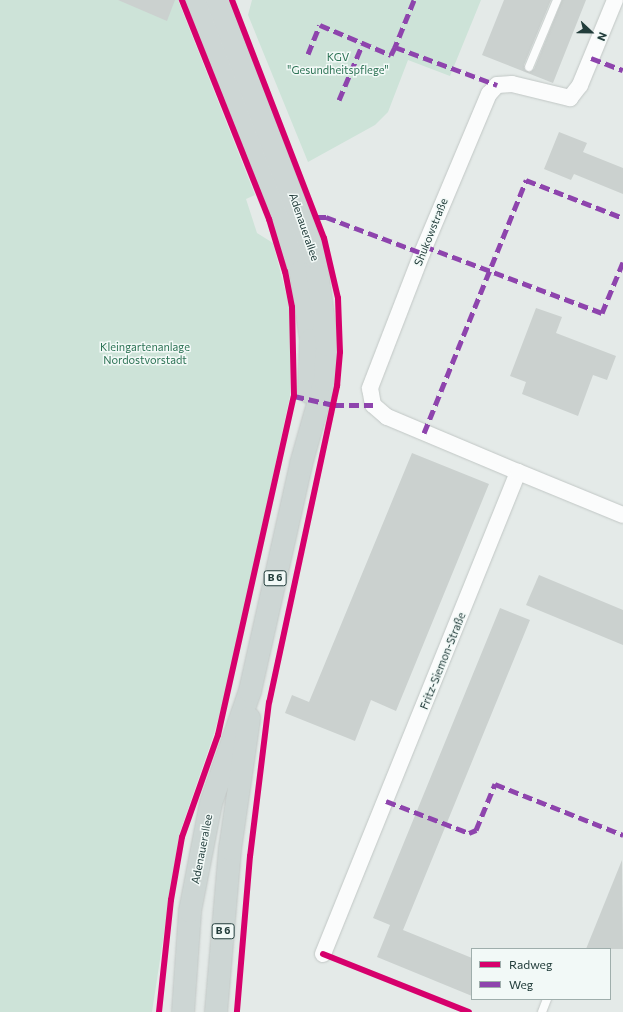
<!DOCTYPE html>
<meta charset="utf-8">
<style>
body{margin:0}
#map{position:relative;width:623px;height:1012px;overflow:hidden;background:#e4eae8;font-family:Commissioner,sans-serif}
div>[style]{position:absolute}
[style*='--x']{left:calc(var(--x)*1px);top:calc(var(--y)*1px);width:calc(var(--w)*1px);rotate:calc(var(--a)*1deg)}
.green>*{inset:0;background:#cde3d8}
.building>*{inset:0;background:#cbd1cf}
.roads{filter:drop-shadow(0 0 1px #c1c7c5) drop-shadow(0 0 1px #c1c7c5)}
.service>*{height:8px;margin:-4px;padding:0 4px;transform-origin:4px;border-radius:4px;background:#fbfcfc}
.minor>*{height:16px;margin:-8px;padding:0 8px;transform-origin:8px;border-radius:8px;background:#fbfcfc}
.primary>*{height:22px;margin:-11px;padding:0 11px;transform-origin:11px;border-radius:11px;background:#cdd6d4}
.quiet>*{height:5px;margin-top:-2.5px;transform-origin:0;background:repeating-linear-gradient(90deg,#8e44ad 0 10px,transparent 0 15px)}
.cycleway>*{height:6px;margin:-3px;padding:0 3px;transform-origin:3px;border-radius:3px;background:#d6006c}
span{translate:-50% -50%;white-space:nowrap;text-align:center;line-height:1.15;-webkit-text-stroke:3px #f2f9f7;paint-order:stroke}
.shield-label span{padding:1px 3px;background:#f2f9f7;border:1px solid;border-radius:3px;-webkit-text-stroke-width:0}
.shield-label{font-size:10px;color:#223d3b;font-weight:700}
.park-label{font-size:11px;color:#2d7355}
.street-label{font-size:11px;color:#223d3b}
.legend{position:absolute;left:471px;top:948px;width:140px;height:52px;box-sizing:border-box;background:#f2f9f7;border:1px solid #9faeac;margin:0;padding:5px 7px;list-style:none;font-size:12px;color:#223d3b}
.legend li{display:flex;align-items:center;gap:8px;height:20px}
.legend b{width:20px;border:1px solid #9faeac}
.north{position:absolute;left:571px;top:12px;width:40px;height:40px;-webkit-text-stroke:3px #f2f9f7;paint-order:stroke;rotate:112deg;font-size:11px;font-weight:700;line-height:16px;text-align:center;color:#223d3b}
.north::after{content:'';display:block;margin:auto;width:14px;height:18px;background:#223d3b;clip-path:polygon(50% 0,100% 100%,50% 72%,0 100%)}
</style>
<div id="map">
<div class="green">
<i style="clip-path:polygon(0 0,178px 0,255px 195px,246px 199px,257px 233px,273px 243px,290px 309px,290px 396px,230px 676px,214px 734px,179px 835px,152px 1012px,0 1012px)"></i>
<i style="clip-path:polygon(252px 0,481px 0,450px 76px,408px 60px,388px 112px,375px 125px,308px 162px,248px 15px)"></i>
</div>
<div class="building">
<i style="clip-path:polygon(118px 0,175px 0,167px 21px)"></i>
<i style="clip-path:polygon(504px 0,551px 0,524px 65px,529px 72px,534px 69px,562px 0,586px 0,553px 83px,482px 55px)"></i>
<i style="clip-path:polygon(559px 132px,587px 143px,583px 152px,623px 168px,623px 194px,574px 174px,571px 180px,544px 169px)"></i>
<i style="clip-path:polygon(536px 308px,562px 317px,556px 333px,616px 356px,607px 380px,593px 375px,578px 416px,522px 394px,526px 382px,510px 376px)"></i>
<i style="clip-path:polygon(412px 453px,489px 484px,396px 711px,371px 700px,355px 741px,285px 713px,292px 695px,309px 702px)"></i>
<i style="clip-path:polygon(539px 575px,623px 610px,623px 645px,526px 605px)"></i>
<i style="clip-path:polygon(500px 608px,530px 620px,403px 930px,472px 958px,472px 996px,377px 957px,390px 925px,373px 918px)"></i>
<i style="clip-path:polygon(622px 860px,623px 949px,586px 949px)"></i>
</div>
<div class="roads">
<div class="service">
<i style="--x:529;--y:67;--w:73;--a:-67.3"></i>
<i style="--x:542;--y:1012;--w:14;--a:-69"></i>
</div>
<div class="minor">
<i style="--x:518;--y:472;--w:142;--a:-157.2"></i>
<i style="--x:387;--y:417;--w:18;--a:-139"></i>
<i style="--x:373;--y:405;--w:17;--a:-100"></i>
<i style="--x:370;--y:388;--w:145;--a:-68.9"></i>
<i style="--x:422;--y:253;--w:173;--a:-67.2"></i>
<i style="--x:489;--y:94;--w:12;--a:-48"></i>
<i style="--x:497;--y:85;--w:15;--a:-4"></i>
<i style="--x:512;--y:84;--w:60;--a:13.6"></i>
<i style="--x:570;--y:98;--w:16;--a:-52"></i>
<i style="--x:580;--y:85;--w:92;--a:-67.6"></i>
<i style="--x:323;--y:954;--w:520;--a:-67.97"></i>
<i style="--x:518;--y:472;--w:113;--a:22.3"></i>
</div>
<div class="primary">
<i style="--x:196;--y:0;--w:292;--a:68.9"></i>
<i style="--x:301;--y:272;--w:69;--a:81.6"></i>
<i style="--x:311;--y:340;--w:52;--a:92.2"></i>
<i style="--x:183;--y:1012;--w:101;--a:-86"></i>
<i style="--x:190;--y:911;--w:110;--a:-79"></i>
<i style="--x:211;--y:803;--w:119;--a:-70.8"></i>
<i style="--x:250;--y:691;--w:233;--a:-77.3"></i>
<i style="--x:301;--y:464;--w:87;--a:-74.1"></i>
<i style="--x:325;--y:380;--w:35;--a:-87"></i>
<i style="--x:327;--y:345;--w:90;--a:-97.7"></i>
<i style="--x:315;--y:256;--w:274;--a:-110.9"></i>
<i style="--x:216;--y:1012;--w:164;--a:-85.1"></i>
<i style="--x:230;--y:849;--w:132;--a:-81.7"></i>
</div>
</div>
<div class="quiet">
<i style="--x:414;--y:0;--w:51;--a:112"></i>
<i style="--x:395;--y:47;--w:109;--a:20.4"></i>
<i style="--x:308;--y:54;--w:31;--a:-68"></i>
<i style="--x:320;--y:25;--w:77;--a:22.9"></i>
<i style="--x:391;--y:55;--w:9;--a:-63"></i>
<i style="--x:591;--y:58;--w:34;--a:21"></i>
<i style="--x:339;--y:100;--w:62;--a:-67.2"></i>
<i style="--x:317;--y:217;--w:9;--a:0"></i>
<i style="--x:326;--y:217;--w:103;--a:20.6"></i>
<i style="--x:424;--y:246;--w:190;--a:20.6"></i>
<i style="--x:602;--y:313;--w:55;--a:-67.6"></i>
<i style="--x:294;--y:396;--w:41;--a:12.7"></i>
<i style="--x:334;--y:405;--w:39;--a:0"></i>
<i style="--x:424;--y:433;--w:273;--a:-68"></i>
<i style="--x:526;--y:180;--w:104;--a:21.4"></i>
<i style="--x:386;--y:801;--w:89;--a:21.1"></i>
<i style="--x:469;--y:833;--w:8;--a:-23"></i>
<i style="--x:476;--y:830;--w:50;--a:-67.6"></i>
<i style="--x:495;--y:784;--w:138;--a:21.7"></i>
</div>
<div class="cycleway">
<i style="--x:232;--y:0;--w:255;--a:68.9"></i>
<i style="--x:324;--y:238;--w:62;--a:76.9"></i>
<i style="--x:338;--y:298;--w:54;--a:87.9"></i>
<i style="--x:340;--y:352;--w:34;--a:95"></i>
<i style="--x:337;--y:386;--w:323;--a:102.1"></i>
<i style="--x:269;--y:702;--w:155;--a:97"></i>
<i style="--x:250;--y:856;--w:157;--a:94.8"></i>
<i style="--x:323;--y:954;--w:157;--a:21.7"></i>
<i style="--x:159;--y:1012;--w:113;--a:-83.9"></i>
<i style="--x:171;--y:900;--w:64;--a:-80.1"></i>
<i style="--x:182;--y:837;--w:108;--a:-70.6"></i>
<i style="--x:218;--y:735;--w:347;--a:-77.4"></i>
<i style="--x:294;--y:396;--w:89;--a:-91.3"></i>
<i style="--x:292;--y:307;--w:36;--a:-101"></i>
<i style="--x:285;--y:272;--w:55;--a:-106.8"></i>
<i style="--x:269;--y:219;--w:236;--a:-111.7"></i>
</div>
<div class="shield-label">
<span style="left:275px;top:578px">B 6</span>
<span style="left:223px;top:931px">B 6</span>
</div>
<div class="park-label">
<span style="left:338px;top:64px">KGV<br>"Gesundheitspflege"</span>
<span style="left:145px;top:354px">Kleingartenanlage<br>Nordostvorstadt</span>
</div>
<div class="street-label">
<span style="left:304px;top:227px;rotate:71deg">Adenauerallee</span>
<span style="left:431px;top:232px;rotate:-68deg">Shukowstraße</span>
<span style="left:443px;top:661px;rotate:-68deg">Fritz-Siemon-Straße</span>
<span style="left:202px;top:849px;rotate:-79deg">Adenauerallee</span>
</div>
<ul class="legend">
<li><b style="height:5px;background:#d6006c"></b>Radweg</li>
<li><b style="height:5px;background:#8e44ad"></b>Weg</li>
</ul>
<div class="north">N</div>
</div>
